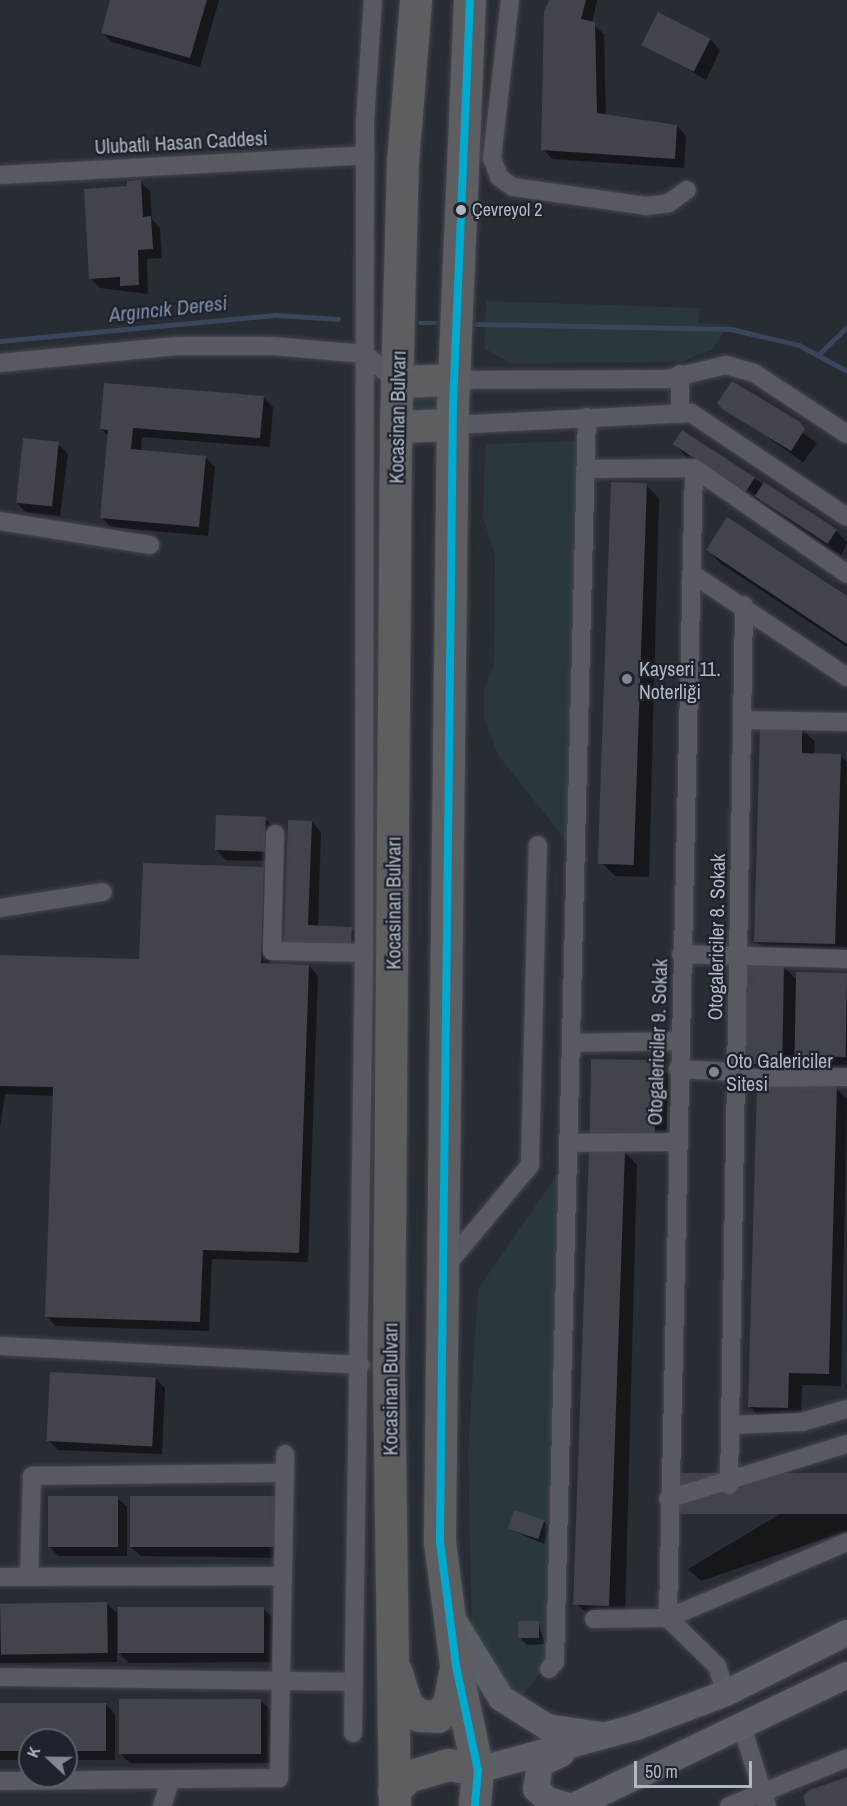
<!DOCTYPE html>
<meta charset="utf-8">
<style>
body{margin:0}
#map{position:relative;width:847px;height:1806px;overflow:hidden;background:#282c33;font-family:"Archivo Narrow",sans-serif}
div>[style]{position:absolute}
[style*='--x']{left:calc(var(--x)*1px);top:calc(var(--y)*1px);width:calc(var(--w)*1px);rotate:calc(var(--a)*1deg)}
.green>*{inset:0;background:#2a383b}
.round{border-radius:50%}
.shadow>*{inset:0;background:#0007;transform-origin:0 0}
.stream>*{height:4.5px;margin:-2.25px;padding:0 2.25px;transform-origin:2.25px;border-radius:2.25px;background:#39455a}
.building>*{inset:0;background:#41444a;transform-origin:0 0}
.roads{filter:drop-shadow(0 0 2px #46484e) drop-shadow(0 0 2px #46484e)}
.street>*{height:18px;margin:-9px;padding:0 9px;transform-origin:9px;border-radius:9px;background:#575a61}
.secondary>*{height:26px;margin:-13px;padding:0 13px;transform-origin:13px;border-radius:13px;background:#5c5f65}
.highway>*{height:32px;margin:-16px;padding:0 16px;transform-origin:16px;border-radius:16px;background:#5c5e61}
.bus-1>*{height:8px;margin:-4px;padding:0 4px;transform-origin:4px;border-radius:4px;background:#00a9ce}
.dots>*{width:16px;height:16px;translate:-50% -50%;box-sizing:border-box;border:3px solid #1d222c;border-radius:50%}
span{translate:-50% -50%;white-space:nowrap;text-align:center;line-height:1.15;-webkit-text-stroke:4.5px #1d222c;paint-order:stroke}
.bus-label{font-size:18px;color:#b2b8c3}
.left{translate:0 -50%;text-align:left}
.street-label{font-size:20px;color:#b2b8c3}
.poi-label{font-size:20px;color:#b2b8c3}
.water-label{font-size:21px;color:#7d8da9;font-style:italic}
.north{position:absolute;left:18px;top:1728px;width:60px;height:60px;box-sizing:border-box;background:#1d222c;border:2px solid #595e68;border-radius:50%;rotate:292deg;font-size:16px;font-weight:700;line-height:24px;text-align:center;color:#b2b8c3}
.north::after{content:'';display:block;margin:auto;width:21px;height:27px;background:#828791;clip-path:polygon(50% 0,100% 100%,50% 72%,0 100%)}
.scale{position:absolute;left:634px;top:1761px;width:118px;height:27px;box-sizing:border-box;border:3px solid #b2b8c3;border-top:0;padding-left:8px;font-size:18px;line-height:21px;white-space:nowrap;color:#b2b8c3;-webkit-text-stroke:4px #1d222c;paint-order:stroke}
</style>
<div id="map">
<div class="green">
<i style="clip-path:polygon(486px 301px,701px 308px,698px 323px,730px 325px,712px 349px,682px 362px,510px 363px,484px 348px)"></i>
<i class="round" style="left:416px;top:392px;width:22px;height:22px"></i>
<i style="clip-path:polygon(582px 441px,576px 853px,498px 755px,484px 718px,484px 691px,494px 664px,495px 556px,483px 517px,485px 444px)"></i>
<i style="clip-path:polygon(558px 1173px,554px 1655px,509px 1714px,473px 1685px,468px 1453px,478px 1289px)"></i>
</div>
<div class="shadow">
<i style="clip-path:polygon(112px 0,219px 0,200px 67px,112px 42px,102px 32px)"></i>
<i style="clip-path:polygon(549px 0,597px 0,592px 23px,604px 34px,606px 116px,677px 126px,686px 136px,684px 168px,552px 159px,543px 149px)"></i>
<i style="clip-path:polygon(711px 40px,720px 50px,706px 80px,644px 44px)"></i>
<i style="clip-path:polygon(140px 182px,150px 191px,152px 219px,160px 228px,162px 258px,147px 259px,148px 294px,100px 288px,91px 279px)"></i>
<i style="left:733px;top:382px;width:104px;height:24px;rotate:36deg"></i>
<i style="clip-path:polygon(264px 398px,273px 407px,270px 447px,142px 437px,141px 452px,205px 457px,215px 467px,208px 536px,111px 527px,102px 518px,109px 436px,101px 429px)"></i>
<i style="clip-path:polygon(682px 432px,836px 531px,847px 542px,841px 556px,687px 457px,674px 444px)"></i>
<i style="clip-path:polygon(58px 444px,68px 454px,60px 516px,26px 512px,17px 503px)"></i>
<i style="clip-path:polygon(646px 485px,659px 498px,649px 877px,615px 876px,602px 863px)"></i>
<i style="clip-path:polygon(708px 550px,847px 598px,847px 647px,720px 563px)"></i>
<i style="clip-path:polygon(802px 729px,815px 742px,814px 754px,840px 755px,847px 762px,847px 956px,769px 954px,756px 941px)"></i>
<i style="clip-path:polygon(265px 819px,275px 828px,274px 861px,226px 860px,216px 850px)"></i>
<i style="clip-path:polygon(312px 822px,321px 832px,318px 927px,351px 928px,361px 938px,360px 955px,295px 953px)"></i>
<i style="clip-path:polygon(263px 868px,273px 878px,270px 965px,309px 966px,318px 976px,308px 1262px,212px 1259px,209px 1331px,56px 1326px,46px 1316px,54px 1096px,5px 1094px,0 1128px,0 956px,141px 961px)"></i>
<i style="clip-path:polygon(784px 967px,798px 981px,847px 975px,847px 1069px,808px 1068px,795px 1054px,794px 1077px,756px 1077px,743px 1064px)"></i>
<i style="clip-path:polygon(655px 1061px,668px 1074px,666px 1153px,625px 1152px,637px 1165px,625px 1618px,591px 1617px,578px 1605px,590px 1151px)"></i>
<i style="clip-path:polygon(836px 1088px,847px 1099px,841px 1386px,802px 1385px,801px 1420px,763px 1420px,750px 1407px)"></i>
<i style="clip-path:polygon(155px 1378px,165px 1388px,162px 1454px,58px 1450px,49px 1441px)"></i>
<i style="clip-path:polygon(847px 1474px,847px 1531px,701px 1581px,688px 1569px)"></i>
<i style="clip-path:polygon(117px 1498px,127px 1507px,127px 1556px,58px 1556px,49px 1546px)"></i>
<i style="clip-path:polygon(277px 1499px,286px 1558px,141px 1556px,131px 1547px)"></i>
<i style="clip-path:polygon(543px 1521px,550px 1527px,544px 1544px,509px 1529px)"></i>
<i style="clip-path:polygon(0 1604px,107px 1604px,117px 1613px,117px 1662px,0 1663px)"></i>
<i style="clip-path:polygon(264px 1609px,273px 1618px,273px 1662px,129px 1663px,120px 1654px)"></i>
<i style="clip-path:polygon(538px 1622px,545px 1644px,527px 1645px,520px 1638px)"></i>
<i style="clip-path:polygon(260px 1700px,270px 1710px,270px 1763px,130px 1763px,120px 1753px)"></i>
<i style="clip-path:polygon(105px 1704px,115px 1714px,115px 1760px,66px 1760px,66px 1740px,30px 1740px,30px 1760px,0 1760px,0 1705px)"></i>
</div>
<div class="stream">
<i style="--x:420;--y:323;--w:15;--a:0"></i>
<i style="--x:477;--y:324;--w:254;--a:1.1"></i>
<i style="--x:731;--y:329;--w:70;--a:13.2"></i>
<i style="--x:799;--y:345;--w:55;--a:28.4"></i>
<i style="--x:0;--y:341;--w:278;--a:-5.4"></i>
<i style="--x:277;--y:315;--w:61;--a:3.8"></i>
<i style="--x:819;--y:354;--w:39;--a:-44"></i>
</div>
<div class="building">
<i style="clip-path:polygon(110px 0,207px 0,190px 58px,101px 33px)"></i>
<i style="clip-path:polygon(549px 0,586px 0,581px 19px,595px 22px,597px 113px,677px 125px,675px 159px,541px 150px,544px 12px)"></i>
<i style="left:658px;top:12px;width:59px;height:37px;rotate:27deg"></i>
<i style="clip-path:polygon(141px 180px,143px 217px,151px 216px,153px 249px,138px 250px,139px 285px,120px 286px,120px 277px,89px 279px,84px 189px,127px 186px,127px 181px)"></i>
<i style="clip-path:polygon(732px 381px,800px 422px,805px 429px,791px 451px,722px 409px,717px 403px)"></i>
<i style="clip-path:polygon(104px 383px,264px 396px,260px 438px,133px 428px,131px 449px,206px 456px,199px 527px,100px 518px,108px 430px,100px 429px)"></i>
<i style="left:682px;top:430px;width:87px;height:17px;rotate:33deg"></i>
<i style="left:23px;top:438px;width:36px;height:65px;rotate:6deg"></i>
<i style="left:611px;top:482px;width:36px;height:382px;rotate:2deg"></i>
<i style="left:764px;top:482px;width:87px;height:17px;rotate:33deg"></i>
<i style="clip-path:polygon(727px 517px,847px 596px,847px 644px,706px 550px)"></i>
<i style="clip-path:polygon(760px 726px,802px 728px,802px 753px,841px 754px,835px 944px,754px 942px)"></i>
<i style="left:216px;top:815px;width:50px;height:35px;rotate:2deg"></i>
<i style="clip-path:polygon(288px 820px,312px 821px,308px 925px,352px 927px,351px 946px,284px 944px)"></i>
<i style="clip-path:polygon(143px 863px,264px 867px,261px 963px,309px 965px,299px 1253px,203px 1250px,200px 1322px,45px 1317px,53px 1087px,0 1086px,0 955px,139px 959px)"></i>
<i style="left:744px;top:964px;width:40px;height:100px;rotate:1deg"></i>
<i style="left:796px;top:972px;width:51px;height:84px;rotate:1deg"></i>
<i style="left:591px;top:1059px;width:65px;height:80px;rotate:1deg"></i>
<i style="clip-path:polygon(757px 1084px,837px 1086px,829px 1374px,789px 1373px,788px 1408px,748px 1407px)"></i>
<i style="left:589px;top:1150px;width:36px;height:455px;rotate:2deg"></i>
<i style="left:50px;top:1372px;width:106px;height:69px;rotate:3deg"></i>
<i style="left:847px;top:1473px;width:41px;height:183px;rotate:90deg"></i>
<i style="left:48px;top:1496px;width:70px;height:51px"></i>
<i style="left:130px;top:1496px;width:147px;height:51px"></i>
<i style="left:514px;top:1510px;width:32px;height:20px;rotate:18deg"></i>
<i style="left:107px;top:1602px;width:51px;height:107px;rotate:89deg"></i>
<i style="left:264px;top:1607px;width:46px;height:146px;rotate:90deg"></i>
<i style="left:539px;top:1621px;width:17px;height:21px;rotate:90deg"></i>
<i style="left:119px;top:1699px;width:142px;height:55px"></i>
<i style="clip-path:polygon(0 1703px,106px 1703px,106px 1751px,66px 1751px,66px 1740px,30px 1740px,30px 1751px,0 1751px)"></i>
<i style="clip-path:polygon(847px 1777px,847px 1806px,806px 1806px,803px 1796px,809px 1790px)"></i>
</div>
<div class="roads">
<div class="street">
<i style="--x:510;--y:0;--w:159;--a:96.5"></i>
<i style="--x:492;--y:158;--w:20;--a:70"></i>
<i style="--x:499;--y:177;--w:17;--a:36"></i>
<i style="--x:513;--y:187;--w:134;--a:8.1"></i>
<i style="--x:646;--y:206;--w:23;--a:-7"></i>
<i style="--x:669;--y:203;--w:22;--a:-36"></i>
<i style="--x:0;--y:175;--w:366;--a:-3.1"></i>
<i style="--x:0;--y:363;--w:178;--a:-5.5"></i>
<i style="--x:177;--y:346;--w:96;--a:0"></i>
<i style="--x:273;--y:346;--w:92;--a:5"></i>
<i style="--x:365;--y:354;--w:43;--a:41.2"></i>
<i style="--x:680;--y:374;--w:40;--a:90"></i>
<i style="--x:454;--y:380;--w:213;--a:-0.3"></i>
<i style="--x:667;--y:379;--w:61;--a:-13.3"></i>
<i style="--x:726;--y:365;--w:29;--a:16"></i>
<i style="--x:754;--y:373;--w:111;--a:33.3"></i>
<i style="--x:453;--y:425;--w:238;--a:-2.9"></i>
<i style="--x:691;--y:413;--w:187;--a:33.7"></i>
<i style="--x:694;--y:468;--w:1150;--a:91.3"></i>
<i style="--x:668;--y:1618;--w:69;--a:44.4"></i>
<i style="--x:717;--y:1666;--w:28;--a:72"></i>
<i style="--x:694;--y:468;--w:186;--a:34.7"></i>
<i style="--x:585;--y:469;--w:109;--a:-0.5"></i>
<i style="--x:0;--y:521;--w:152;--a:9.1"></i>
<i style="--x:691;--y:573;--w:187;--a:33.7"></i>
<i style="--x:743;--y:720;--w:104;--a:1.1"></i>
<i style="--x:275;--y:834;--w:117;--a:91.5"></i>
<i style="--x:272;--y:951;--w:92;--a:1.2"></i>
<i style="--x:0;--y:908;--w:104;--a:-8.8"></i>
<i style="--x:681;--y:954;--w:166;--a:1.7"></i>
<i style="--x:571;--y:1043;--w:108;--a:-1.1"></i>
<i style="--x:678;--y:1069;--w:58;--a:3"></i>
<i style="--x:737;--y:1078;--w:110;--a:-0.5"></i>
<i style="--x:568;--y:1143;--w:108;--a:-0.5"></i>
<i style="--x:444;--y:1268;--w:134;--a:-50.1"></i>
<i style="--x:530;--y:1165;--w:320;--a:-88.6"></i>
<i style="--x:0;--y:1346;--w:361;--a:3"></i>
<i style="--x:731;--y:1425;--w:71;--a:-2.4"></i>
<i style="--x:802;--y:1422;--w:47;--a:-16.1"></i>
<i style="--x:729;--y:1485;--w:880;--a:-89.02"></i>
<i style="--x:668;--y:1499;--w:187;--a:-17.1"></i>
<i style="--x:0;--y:1577;--w:283;--a:-0.2"></i>
<i style="--x:29;--y:1577;--w:101;--a:-88.3"></i>
<i style="--x:32;--y:1476;--w:253;--a:-0.7"></i>
<i style="--x:594;--y:1619;--w:74;--a:-0.8"></i>
<i style="--x:668;--y:1618;--w:194;--a:-23"></i>
<i style="--x:549;--y:1669;--w:9;--a:-49"></i>
<i style="--x:555;--y:1662;--w:1245;--a:-88.53"></i>
<i style="--x:0;--y:1677;--w:354;--a:0.8"></i>
<i style="--x:742;--y:1727;--w:83;--a:72.4"></i>
<i style="--x:353;--y:1733;--w:780;--a:-89.19"></i>
<i style="--x:364;--y:953;--w:833;--a:-89.93"></i>
<i style="--x:365;--y:120;--w:120;--a:-86.2"></i>
<i style="--x:0;--y:1781;--w:279;--a:-0.6"></i>
<i style="--x:279;--y:1778;--w:324;--a:-88.9"></i>
<i style="--x:162;--y:1806;--w:28;--a:-72"></i>
<i style="--x:729;--y:1806;--w:127;--a:-22.1"></i>
</div>
<div class="secondary">
<i style="--x:452;--y:1618;--w:94;--a:58.5"></i>
<i style="--x:501;--y:1698;--w:54;--a:32.2"></i>
<i style="--x:547;--y:1727;--w:55;--a:8.4"></i>
<i style="--x:561;--y:1754;--w:23;--a:155"></i>
<i style="--x:540;--y:1764;--w:25;--a:99"></i>
<i style="--x:536;--y:1789;--w:16;--a:43"></i>
<i style="--x:548;--y:1800;--w:22;--a:16"></i>
<i style="--x:478;--y:1770;--w:164;--a:-15.2"></i>
<i style="--x:636;--y:1727;--w:96;--a:-20.7"></i>
<i style="--x:726;--y:1693;--w:135;--a:-26.4"></i>
<i style="--x:574;--y:1806;--w:303;--a:-25.6"></i>
</div>
<div class="highway">
<i style="--x:470;--y:0;--w:405;--a:92.4"></i>
<i style="--x:453;--y:405;--w:1137;--a:90.66"></i>
<i style="--x:440;--y:1542;--w:125;--a:82.6"></i>
<i style="--x:456;--y:1666;--w:106;--a:78.1"></i>
<i style="--x:478;--y:1770;--w:36;--a:95"></i>
<i style="--x:397;--y:382;--w:57;--a:-2"></i>
<i style="--x:396;--y:427;--w:57;--a:-2"></i>
<i style="--x:397;--y:1673;--w:34;--a:73"></i>
<i style="--x:407;--y:1706;--w:16;--a:38"></i>
<i style="--x:420;--y:1716;--w:18;--a:3"></i>
<i style="--x:438;--y:1717;--w:17;--a:-50"></i>
<i style="--x:449;--y:1704;--w:33;--a:-79"></i>
<i style="--x:394;--y:1792;--w:21;--a:-47"></i>
<i style="--x:408;--y:1777;--w:43;--a:-16.3"></i>
<i style="--x:449;--y:1765;--w:29;--a:10"></i>
<i style="--x:395;--y:1806;--w:437;--a:-90.8"></i>
<i style="--x:389;--y:1369;--w:942;--a:-89.57"></i>
<i style="--x:396;--y:427;--w:264;--a:-88.5"></i>
<i style="--x:403;--y:163;--w:164;--a:-85.4"></i>
</div>
</div>
<div class="bus-1">
<i style="--x:470;--y:0;--w:405;--a:92.4"></i>
<i style="--x:453;--y:405;--w:1137;--a:90.66"></i>
<i style="--x:440;--y:1542;--w:125;--a:82.6"></i>
<i style="--x:456;--y:1666;--w:106;--a:78.1"></i>
<i style="--x:478;--y:1770;--w:36;--a:95"></i>
</div>
<div class="dots">
<i style="left:461px;top:210px;background:#b2b8c3"></i>
<i style="left:627px;top:679px;background:#828791"></i>
<i style="left:714px;top:1072px;background:#828791"></i>
</div>
<div class="bus-label">
<span class="left" style="left:472px;top:210px">Çevreyol 2</span>
</div>
<div class="street-label">
<span style="left:181px;top:142px;rotate:-3deg">Ulubatlı Hasan Caddesi</span>
<span style="left:397px;top:417px;rotate:-89deg">Kocasinan Bulvarı</span>
<span style="left:393px;top:903px;rotate:-90deg">Kocasinan Bulvarı</span>
<span style="left:716px;top:937px;rotate:-89deg">Otogalericiler 8. Sokak</span>
<span style="left:657px;top:1042px;rotate:-88deg">Otogalericiler 9. Sokak</span>
<span style="left:390px;top:1389px;rotate:-90deg">Kocasinan Bulvarı</span>
</div>
<div class="poi-label">
<span class="left" style="left:639px;top:680px">Kayseri 11.<br>Noterliği</span>
<span class="left" style="left:726px;top:1072px">Oto Galericiler<br>Sitesi</span>
</div>
<div class="water-label">
<span style="left:168px;top:309px;rotate:-6deg">Argıncık Deresi</span>
</div>
<div class="north">K</div>
<div class="scale">50 m</div>
</div>
